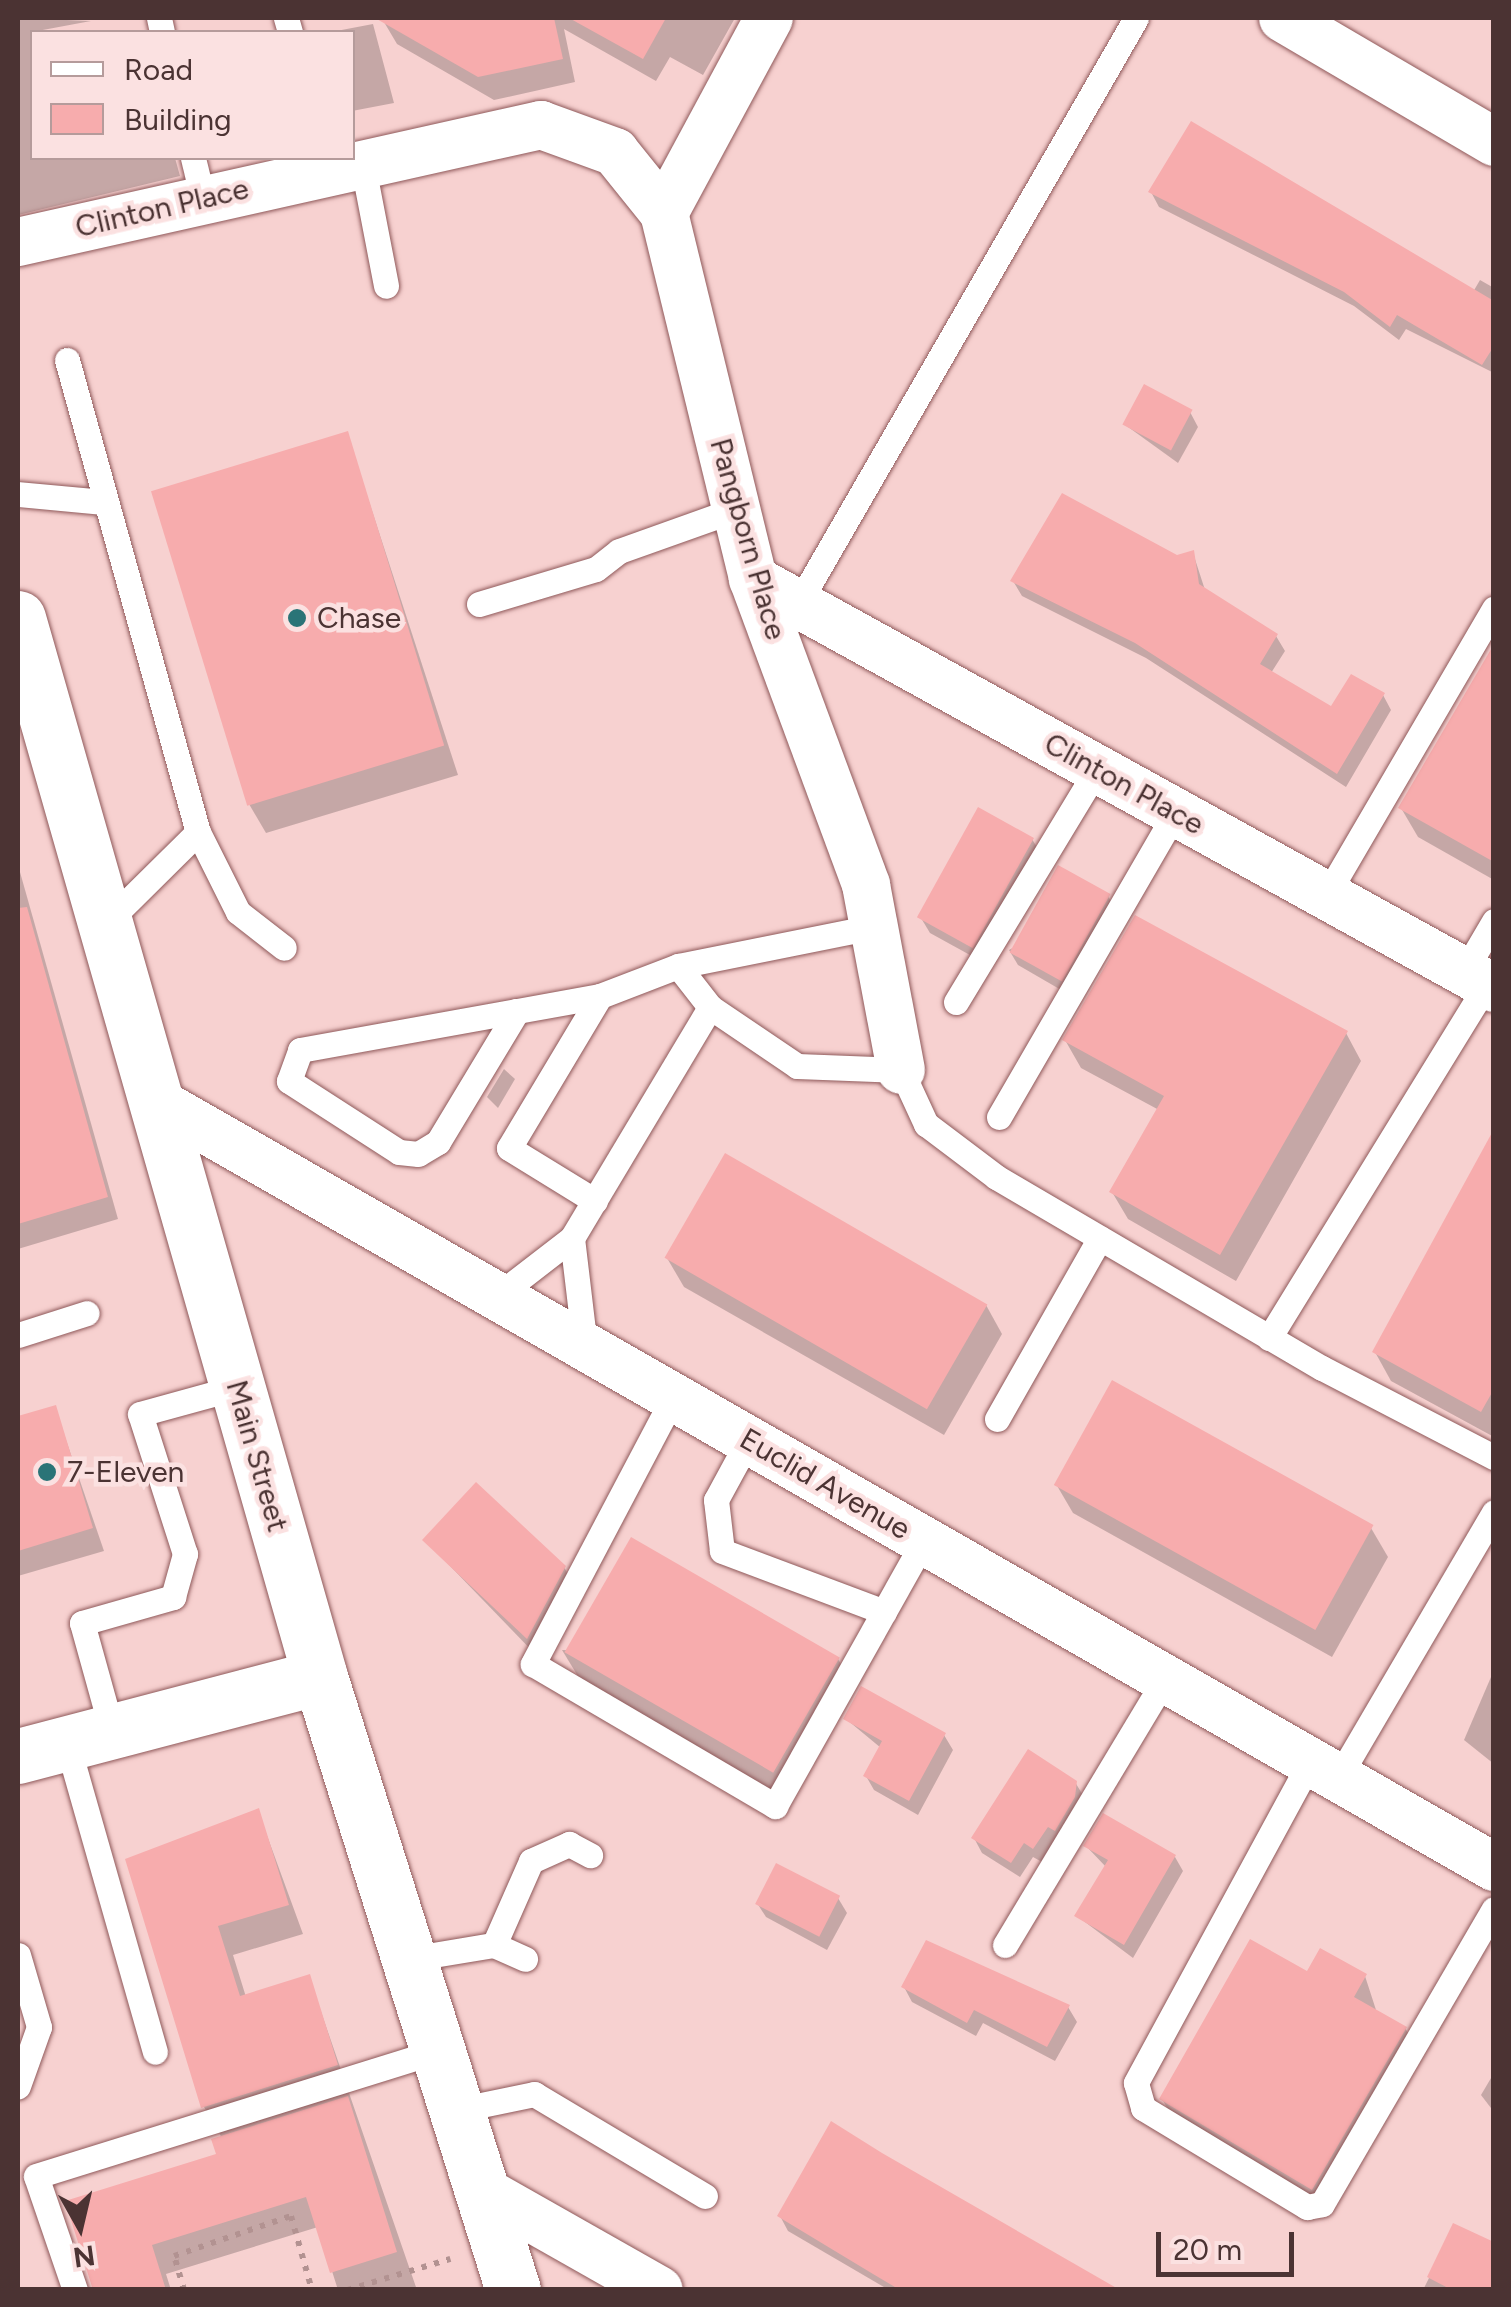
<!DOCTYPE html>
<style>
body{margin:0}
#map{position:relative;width:1511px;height:2307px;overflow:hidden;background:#f7d1d0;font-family:Figtree,sans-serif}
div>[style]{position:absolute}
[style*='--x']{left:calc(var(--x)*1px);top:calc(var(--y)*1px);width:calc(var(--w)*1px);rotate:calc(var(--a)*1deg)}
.shadow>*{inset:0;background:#0003}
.building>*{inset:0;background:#f7acad;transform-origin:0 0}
.path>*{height:6px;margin-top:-3px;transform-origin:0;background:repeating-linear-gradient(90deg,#b29291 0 5px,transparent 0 13px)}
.roads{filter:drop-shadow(0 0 2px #8f595a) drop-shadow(0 0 2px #8f595a)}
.service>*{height:25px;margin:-12.5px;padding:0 12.5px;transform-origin:12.5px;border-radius:12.5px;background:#fff}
.minor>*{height:48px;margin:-24px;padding:0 24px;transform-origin:24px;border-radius:24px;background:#fff}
.tertiary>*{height:55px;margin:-27.5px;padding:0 27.5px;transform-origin:27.5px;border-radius:27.5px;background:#fff}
.secondary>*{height:55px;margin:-27.5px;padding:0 27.5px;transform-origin:27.5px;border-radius:27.5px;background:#fff}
.dots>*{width:28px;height:28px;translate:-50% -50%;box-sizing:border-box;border:5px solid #fbe1e1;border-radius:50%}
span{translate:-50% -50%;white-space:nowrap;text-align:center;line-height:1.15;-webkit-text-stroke:9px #fbe1e1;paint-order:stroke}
.street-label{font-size:30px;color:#4b3333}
.poi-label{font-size:30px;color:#4b3333}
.left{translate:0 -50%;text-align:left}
.frame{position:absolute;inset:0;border:20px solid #4b3333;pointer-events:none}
.legend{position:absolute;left:30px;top:30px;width:325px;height:130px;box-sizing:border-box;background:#fbe1e1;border:2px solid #b59b9b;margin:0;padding:12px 18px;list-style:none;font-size:30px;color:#4b3333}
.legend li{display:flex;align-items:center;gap:20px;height:50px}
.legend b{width:50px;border:2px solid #b59b9b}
.north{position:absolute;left:30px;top:2177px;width:100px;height:100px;-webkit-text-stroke:8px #fbe1e1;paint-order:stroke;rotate:172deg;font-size:28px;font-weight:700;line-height:40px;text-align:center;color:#4b3333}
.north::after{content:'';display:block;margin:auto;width:35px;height:45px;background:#4b3333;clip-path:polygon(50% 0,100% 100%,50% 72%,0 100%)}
.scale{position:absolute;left:1156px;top:2232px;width:138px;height:45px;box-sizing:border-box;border:5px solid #4b3333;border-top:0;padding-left:12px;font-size:30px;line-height:35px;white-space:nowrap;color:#4b3333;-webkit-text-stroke:8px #fbe1e1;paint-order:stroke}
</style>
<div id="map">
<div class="shadow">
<i style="clip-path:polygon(18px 18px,91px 21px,32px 32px,32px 158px,175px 158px,180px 176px,18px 215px)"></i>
<i style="clip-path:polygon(400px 18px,735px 18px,703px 75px,670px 57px,656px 81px,564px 29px,575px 82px,494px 100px,397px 44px,384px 22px)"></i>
<i style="clip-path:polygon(373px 24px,394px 103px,352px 111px,352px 32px,331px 32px)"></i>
<i style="clip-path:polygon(1151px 192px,1473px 292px,1480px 280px,1494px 288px,1494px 373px,1406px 329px,1399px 340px,1354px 306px,1159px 207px)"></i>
<i style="clip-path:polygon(1190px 412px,1198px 427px,1178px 463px,1124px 424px)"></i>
<i style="clip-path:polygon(347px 434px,458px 775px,266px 833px,249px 804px)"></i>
<i style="clip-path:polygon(1193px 553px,1205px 590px,1276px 636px,1285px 651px,1271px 673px,1332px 710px,1383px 695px,1391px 710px,1346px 787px,1146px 658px,1022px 596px,1013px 581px)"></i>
<i style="clip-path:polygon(1494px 649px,1494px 880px,1418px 837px,1401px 808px)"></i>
<i style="clip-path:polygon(1032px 839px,1041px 854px,979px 960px,930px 933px,921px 918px)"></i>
<i style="clip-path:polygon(18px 865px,118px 1219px,18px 1249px)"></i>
<i style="clip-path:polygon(1108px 896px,1116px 910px,1068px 994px,1018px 965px,1009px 950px)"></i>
<i style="clip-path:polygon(1346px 1033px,1361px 1061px,1236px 1281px,1128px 1219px,1112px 1192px,1159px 1110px,1081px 1068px,1065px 1040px)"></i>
<i style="clip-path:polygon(504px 1069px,515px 1079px,498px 1108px,487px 1097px)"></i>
<i style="clip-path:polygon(1494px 1160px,1494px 1437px,1391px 1381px,1375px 1352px)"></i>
<i style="clip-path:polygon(667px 1258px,986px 1305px,1002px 1334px,944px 1435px,684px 1287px)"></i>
<i style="clip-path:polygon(55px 1408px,104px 1551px,18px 1576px,18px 1419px)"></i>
<i style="clip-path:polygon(1056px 1484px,1371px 1528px,1388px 1557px,1332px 1657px,1073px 1513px)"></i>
<i style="clip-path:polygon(425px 1540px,564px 1567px,577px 1590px,540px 1659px)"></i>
<i style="clip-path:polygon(562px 1650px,838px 1659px,855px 1688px,791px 1802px,579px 1678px)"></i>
<i style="clip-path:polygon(1494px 1670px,1494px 1764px,1464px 1740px)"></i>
<i style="clip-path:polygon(846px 1719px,944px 1735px,953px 1750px,918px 1815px,874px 1790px,866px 1776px,881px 1748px)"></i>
<i style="clip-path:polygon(1075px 1782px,1084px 1797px,1042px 1862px,1033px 1857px,1020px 1877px,982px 1853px,974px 1838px)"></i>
<i style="clip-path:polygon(258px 1811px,303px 1934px,233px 1955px,246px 1997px,309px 1977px,417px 2290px,338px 2290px,318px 2227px,166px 2274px,171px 2290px,96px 2290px,219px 2156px,222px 2138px,204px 2107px,128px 1861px)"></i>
<i style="clip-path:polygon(1086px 1846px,1175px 1857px,1183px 1871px,1133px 1958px,1077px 1916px,1106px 1867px)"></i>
<i style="clip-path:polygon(838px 1898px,847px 1913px,827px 1950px,766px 1917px,757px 1903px)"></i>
<i style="clip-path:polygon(1308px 1974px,1365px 1976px,1377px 2013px,1405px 2028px,1422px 2057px,1327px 2217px,1179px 2128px,1162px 2099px)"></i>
<i style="clip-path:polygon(904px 1987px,1068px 2007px,1077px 2022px,1055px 2061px,983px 2023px,976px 2036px,912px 2002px)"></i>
<i style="clip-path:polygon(1494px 2073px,1494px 2112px,1481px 2095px)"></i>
<i style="clip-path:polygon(780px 2216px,1115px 2290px,889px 2290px,788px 2231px)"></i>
<i style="clip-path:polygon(1455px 2226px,1494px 2290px,1423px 2290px)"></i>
</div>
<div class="building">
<i style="clip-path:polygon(375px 18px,554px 18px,563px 59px,478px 77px)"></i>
<i style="clip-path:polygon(569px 18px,666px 18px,643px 59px)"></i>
<i style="clip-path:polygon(1191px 121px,1494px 301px,1494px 346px,1482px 365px,1397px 315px,1390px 327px,1344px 292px,1148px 192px)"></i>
<i style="left:1144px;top:384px;width:55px;height:46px;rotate:28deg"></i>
<i style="left:348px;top:431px;width:329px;height:206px;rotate:73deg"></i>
<i style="clip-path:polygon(1062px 493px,1177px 555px,1194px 550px,1199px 584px,1278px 634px,1260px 664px,1331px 706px,1351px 674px,1385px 693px,1337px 774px,1135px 643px,1010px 581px)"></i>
<i style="clip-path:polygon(1494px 644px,1494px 862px,1398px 808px)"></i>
<i style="left:978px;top:807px;width:64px;height:126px;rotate:29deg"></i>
<i style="left:1058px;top:865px;width:60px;height:100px;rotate:29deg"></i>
<i style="clip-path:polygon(27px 907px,108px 1197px,18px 1224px,18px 908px)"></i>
<i style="clip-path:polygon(1135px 915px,1348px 1031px,1220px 1255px,1109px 1192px,1164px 1096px,1062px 1040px)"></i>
<i style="clip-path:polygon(1494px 1129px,1494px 1389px,1481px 1412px,1372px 1352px)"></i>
<i style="left:725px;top:1153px;width:303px;height:121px;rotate:30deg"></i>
<i style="left:1112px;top:1380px;width:299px;height:120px;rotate:29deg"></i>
<i style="clip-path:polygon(56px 1405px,93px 1528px,18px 1551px,18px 1416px)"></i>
<i style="clip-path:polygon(476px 1482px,566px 1566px,527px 1639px,422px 1540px)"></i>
<i style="left:631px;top:1537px;width:241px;height:133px;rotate:30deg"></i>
<i style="clip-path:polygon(861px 1686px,946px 1733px,909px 1801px,863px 1776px,882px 1741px,843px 1719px)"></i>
<i style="clip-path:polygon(1028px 1749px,1077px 1781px,1075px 1797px,1055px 1831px,1048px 1827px,1033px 1849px,1024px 1843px,1011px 1863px,971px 1838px)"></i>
<i style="clip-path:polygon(259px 1808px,289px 1905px,218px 1926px,240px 1996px,310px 1974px,338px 2065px,201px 2108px,125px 1859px)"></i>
<i style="clip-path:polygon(1103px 1813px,1176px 1855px,1124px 1945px,1074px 1916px,1108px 1860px,1083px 1846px)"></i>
<i style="left:776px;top:1863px;width:72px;height:46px;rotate:27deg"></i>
<i style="clip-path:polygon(1250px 1939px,1307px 1971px,1320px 1948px,1367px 1974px,1354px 1997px,1407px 2027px,1312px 2190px,1159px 2099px)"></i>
<i style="clip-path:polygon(926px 1940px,1070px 2005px,1047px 2047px,974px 2010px,967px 2023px,901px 1987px)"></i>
<i style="clip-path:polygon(348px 2096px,397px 2252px,330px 2273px,306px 2197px,152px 2245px,166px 2290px,93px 2290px,65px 2201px,216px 2154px,211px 2139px)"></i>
<i style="clip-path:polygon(831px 2121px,882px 2153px,1120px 2290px,900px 2290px,873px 2274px,777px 2216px)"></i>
<i style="clip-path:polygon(1453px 2223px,1494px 2242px,1494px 2290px,1452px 2290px,1427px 2277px)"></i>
</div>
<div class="path">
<i style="--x:184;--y:2290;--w:35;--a:-106"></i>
<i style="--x:174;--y:2256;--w:124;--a:-18.9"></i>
<i style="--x:291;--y:2216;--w:77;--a:74.2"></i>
<i style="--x:347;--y:2290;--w:108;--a:-16.8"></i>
</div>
<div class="roads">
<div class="service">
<i style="--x:159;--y:18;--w:14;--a:78"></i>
<i style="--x:286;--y:18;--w:15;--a:74"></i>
<i style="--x:193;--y:158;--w:42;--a:76.3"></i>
<i style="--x:362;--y:161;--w:127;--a:79.1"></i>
<i style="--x:67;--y:360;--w:490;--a:74.5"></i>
<i style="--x:198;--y:832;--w:89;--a:63.4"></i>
<i style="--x:238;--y:912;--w:58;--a:38"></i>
<i style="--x:18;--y:494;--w:87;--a:5.3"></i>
<i style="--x:479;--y:604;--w:122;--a:-16.7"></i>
<i style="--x:596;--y:569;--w:29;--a:-38"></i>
<i style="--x:619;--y:551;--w:125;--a:-19.6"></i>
<i style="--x:798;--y:604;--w:676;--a:-60.02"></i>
<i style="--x:1326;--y:896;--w:333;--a:-59.7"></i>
<i style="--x:105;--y:924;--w:131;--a:-44.7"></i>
<i style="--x:678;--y:966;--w:200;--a:-11.3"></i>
<i style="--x:1464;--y:972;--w:59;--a:-59.5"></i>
<i style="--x:956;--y:1002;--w:272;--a:-58.8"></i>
<i style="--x:517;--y:1011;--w:153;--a:121.1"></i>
<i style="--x:438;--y:1142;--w:23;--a:149"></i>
<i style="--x:418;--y:1154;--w:19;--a:-174"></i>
<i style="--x:399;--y:1152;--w:131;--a:-147.2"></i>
<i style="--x:289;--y:1081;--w:33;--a:-70"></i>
<i style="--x:300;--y:1050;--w:220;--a:-10.2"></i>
<i style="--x:517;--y:1011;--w:84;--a:-10.2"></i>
<i style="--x:999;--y:1117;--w:353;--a:-59.9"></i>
<i style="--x:595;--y:1201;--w:101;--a:-148.4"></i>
<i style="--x:509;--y:1148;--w:177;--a:-59.1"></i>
<i style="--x:600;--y:996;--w:84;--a:-21"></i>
<i style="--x:678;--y:966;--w:52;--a:52"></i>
<i style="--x:572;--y:1238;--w:110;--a:83.2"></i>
<i style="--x:497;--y:1296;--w:95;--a:-37.7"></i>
<i style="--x:572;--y:1238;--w:269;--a:-59.1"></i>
<i style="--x:710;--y:1007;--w:105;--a:34.1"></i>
<i style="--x:797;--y:1066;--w:104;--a:2.2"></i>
<i style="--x:901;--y:1070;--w:60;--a:65.2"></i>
<i style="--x:926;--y:1124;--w:88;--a:37.1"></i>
<i style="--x:996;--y:1177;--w:378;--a:30.4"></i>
<i style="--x:1322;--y:1368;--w:194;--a:27.4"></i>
<i style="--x:18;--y:1335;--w:72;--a:-17.7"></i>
<i style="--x:1269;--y:1338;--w:416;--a:-58.4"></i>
<i style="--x:673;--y:1398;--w:301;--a:117.8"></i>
<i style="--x:533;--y:1664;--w:281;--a:30.4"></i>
<i style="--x:775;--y:1806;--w:304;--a:-60.7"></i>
<i style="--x:997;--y:1419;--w:208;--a:-60.4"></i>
<i style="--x:748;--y:1441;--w:67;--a:118.5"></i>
<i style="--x:716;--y:1500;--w:51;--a:83.3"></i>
<i style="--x:722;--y:1551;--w:173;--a:20.6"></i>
<i style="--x:112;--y:1731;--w:112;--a:-105.5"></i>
<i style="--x:82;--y:1623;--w:95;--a:-15.9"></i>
<i style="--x:173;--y:1597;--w:45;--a:-74.4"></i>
<i style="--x:185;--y:1554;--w:147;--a:-107.8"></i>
<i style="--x:140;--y:1414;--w:102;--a:-15.4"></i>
<i style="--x:67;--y:1743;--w:321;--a:74.1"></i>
<i style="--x:1310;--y:1762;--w:365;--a:118.5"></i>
<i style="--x:1136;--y:2083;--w:26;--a:74"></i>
<i style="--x:1143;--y:2108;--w:192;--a:31.1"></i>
<i style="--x:1307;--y:2207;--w:15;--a:-11"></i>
<i style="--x:1322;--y:2204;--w:341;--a:-59.8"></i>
<i style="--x:1338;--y:1778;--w:308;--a:-59.6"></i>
<i style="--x:494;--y:1945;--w:92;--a:-66.2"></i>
<i style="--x:531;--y:1861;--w:42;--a:-24.1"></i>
<i style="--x:569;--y:1844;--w:24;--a:28"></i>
<i style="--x:1005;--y:1945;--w:310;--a:-59"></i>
<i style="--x:18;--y:1955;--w:75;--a:73.7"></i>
<i style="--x:39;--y:2027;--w:63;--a:109.6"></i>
<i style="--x:409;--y:1959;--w:86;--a:-9.4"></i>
<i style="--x:494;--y:1945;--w:34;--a:24"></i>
<i style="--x:457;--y:2110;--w:79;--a:-11.7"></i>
<i style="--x:534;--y:2094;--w:199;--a:30.8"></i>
<i style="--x:75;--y:2290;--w:120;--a:-108.9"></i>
<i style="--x:36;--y:2176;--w:421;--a:-17.3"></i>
</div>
<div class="minor">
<i style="--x:1283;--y:18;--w:245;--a:30.4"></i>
<i style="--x:664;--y:213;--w:221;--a:-61.7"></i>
<i style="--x:18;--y:242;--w:536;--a:-12.61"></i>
<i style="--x:541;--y:125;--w:79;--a:20"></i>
<i style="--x:615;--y:152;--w:78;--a:51.2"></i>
<i style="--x:664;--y:213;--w:377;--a:76.3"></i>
<i style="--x:753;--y:579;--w:326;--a:69.7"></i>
<i style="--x:866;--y:885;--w:188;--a:79.3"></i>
<i style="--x:753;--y:579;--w:846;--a:28.9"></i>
<i style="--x:156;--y:1101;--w:1542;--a:29.79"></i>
<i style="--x:482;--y:2190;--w:203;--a:29.5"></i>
</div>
<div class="tertiary">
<i style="--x:18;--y:1756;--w:312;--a:-14.7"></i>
</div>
<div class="secondary">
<i style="--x:18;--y:618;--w:1101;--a:74.08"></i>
<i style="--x:320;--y:1677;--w:643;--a:72.52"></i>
</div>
</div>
<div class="dots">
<i style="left:297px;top:618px;background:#2a7477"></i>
<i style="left:47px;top:1472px;background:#2a7477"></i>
</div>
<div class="street-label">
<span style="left:162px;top:208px;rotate:-13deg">Clinton Place</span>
<span style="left:748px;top:539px;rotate:74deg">Pangborn Place</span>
<span style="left:1124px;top:784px;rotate:29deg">Clinton Place</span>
<span style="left:257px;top:1456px;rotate:74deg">Main Street</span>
<span style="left:825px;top:1484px;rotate:30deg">Euclid Avenue</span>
</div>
<div class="poi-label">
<span class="left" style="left:317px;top:618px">Chase</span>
<span class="left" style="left:67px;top:1472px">7-Eleven</span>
</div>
<div class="frame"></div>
<ul class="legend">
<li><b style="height:12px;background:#fff"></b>Road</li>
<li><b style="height:28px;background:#f7acad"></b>Building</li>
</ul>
<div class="north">N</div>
<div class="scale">20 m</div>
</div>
